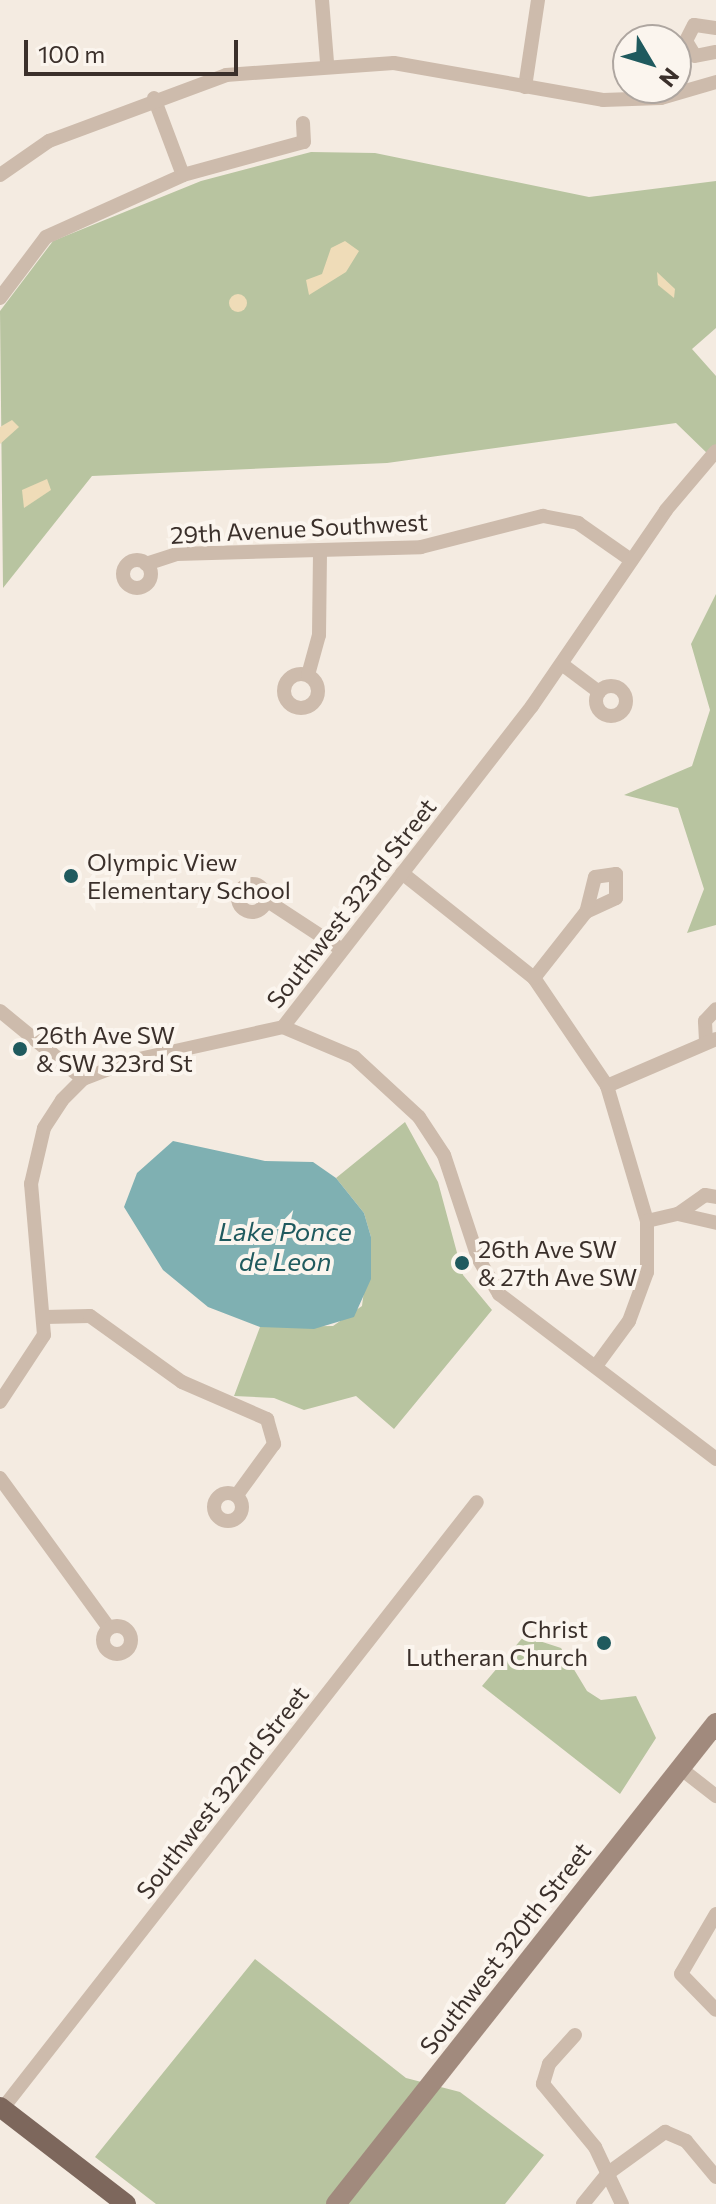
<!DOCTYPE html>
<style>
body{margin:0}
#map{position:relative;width:716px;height:2204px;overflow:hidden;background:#f4ebe1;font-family:Commissioner,sans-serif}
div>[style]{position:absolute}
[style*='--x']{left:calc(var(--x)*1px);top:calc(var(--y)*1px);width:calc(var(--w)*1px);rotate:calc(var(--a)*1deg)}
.green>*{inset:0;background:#b8c4a0}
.sand>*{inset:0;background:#efdcb8}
.round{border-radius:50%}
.water>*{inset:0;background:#7fb0b2}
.street>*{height:14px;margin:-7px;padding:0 7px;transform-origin:7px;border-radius:7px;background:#cdbbac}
.street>.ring{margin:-7px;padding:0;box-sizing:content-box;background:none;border:14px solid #cdbbac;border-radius:50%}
.secondary>*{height:20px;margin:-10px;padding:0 10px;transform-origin:10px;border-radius:10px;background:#a18a7d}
.primary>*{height:20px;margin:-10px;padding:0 10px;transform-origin:10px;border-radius:10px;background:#7d675c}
.dots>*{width:22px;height:22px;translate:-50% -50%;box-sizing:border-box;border:4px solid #fbf5ee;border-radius:50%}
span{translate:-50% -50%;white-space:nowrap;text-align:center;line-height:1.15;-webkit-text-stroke:8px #fbf5ee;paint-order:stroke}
.street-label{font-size:24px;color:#3b302b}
.poi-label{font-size:24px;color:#3b302b}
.left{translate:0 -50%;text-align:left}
.right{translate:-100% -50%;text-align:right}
.water-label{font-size:26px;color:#1f5a5e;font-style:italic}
.north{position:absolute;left:612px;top:24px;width:80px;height:80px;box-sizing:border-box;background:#fbf5ee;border:2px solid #aea6a0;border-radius:50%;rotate:128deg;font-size:22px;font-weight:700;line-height:32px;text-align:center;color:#3b302b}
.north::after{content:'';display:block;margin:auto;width:28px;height:36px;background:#1f5a5e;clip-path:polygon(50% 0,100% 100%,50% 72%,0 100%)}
.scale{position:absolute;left:24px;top:40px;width:214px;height:36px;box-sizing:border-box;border:4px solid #3b302b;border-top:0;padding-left:10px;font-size:24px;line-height:28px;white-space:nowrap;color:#3b302b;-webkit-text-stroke:6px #fbf5ee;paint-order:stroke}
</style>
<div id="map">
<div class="green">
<i style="clip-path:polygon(311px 152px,375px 153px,589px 197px,716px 181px,716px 328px,692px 349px,716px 376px,716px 451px,711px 457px,676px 423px,387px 463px,92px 476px,3px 588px,0 311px,53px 241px,201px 181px)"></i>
<i style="clip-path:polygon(716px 594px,716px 925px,687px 933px,704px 889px,678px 808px,624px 795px,692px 766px,710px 710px,691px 644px)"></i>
<i style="clip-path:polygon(405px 1122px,438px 1182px,463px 1275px,492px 1310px,394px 1429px,356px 1396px,304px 1410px,274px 1398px,234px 1396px,260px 1327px,333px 1326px,362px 1306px,371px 1237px,364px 1213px,336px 1178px)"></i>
<i style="clip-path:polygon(524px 1636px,561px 1648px,587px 1691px,601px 1700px,636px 1696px,656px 1738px,620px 1794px,482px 1686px)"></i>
<i style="clip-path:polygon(255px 1959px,406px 2078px,460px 2092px,544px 2155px,505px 2204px,156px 2204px,95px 2157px)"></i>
</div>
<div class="sand">
<i style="clip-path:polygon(345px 241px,359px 251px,346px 272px,309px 295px,306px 280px,322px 274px,331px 248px)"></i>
<i style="clip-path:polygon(657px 272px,675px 289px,674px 298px,658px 285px)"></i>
<i class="round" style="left:229px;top:294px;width:18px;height:18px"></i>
<i style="clip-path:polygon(12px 420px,19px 427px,0 444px,0 427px)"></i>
<i style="clip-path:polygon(47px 479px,51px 490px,24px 508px,22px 490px)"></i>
</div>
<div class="water">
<i style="clip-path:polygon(173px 1141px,265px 1161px,313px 1162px,336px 1178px,364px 1213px,371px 1237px,371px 1279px,354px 1317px,314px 1329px,260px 1327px,208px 1307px,163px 1270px,124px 1207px,137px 1173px)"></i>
</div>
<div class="street">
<i style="--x:322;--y:0;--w:62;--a:85.4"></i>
<i style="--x:716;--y:28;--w:22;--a:-172"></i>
<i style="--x:694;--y:25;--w:18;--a:117"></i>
<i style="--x:686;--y:41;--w:17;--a:59"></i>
<i style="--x:695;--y:56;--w:21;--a:-11"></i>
<i style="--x:525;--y:87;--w:88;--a:-81.5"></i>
<i style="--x:154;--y:98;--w:82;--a:69.4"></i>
<i style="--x:0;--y:175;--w:60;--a:-34.8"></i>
<i style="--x:49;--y:141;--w:189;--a:-20.4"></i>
<i style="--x:226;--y:75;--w:168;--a:-4.1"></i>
<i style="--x:394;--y:63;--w:212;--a:10"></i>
<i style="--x:603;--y:100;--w:58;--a:-2"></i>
<i style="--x:661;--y:98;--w:57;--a:-16.2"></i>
<i style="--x:0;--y:298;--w:76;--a:-53"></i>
<i style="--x:46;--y:237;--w:150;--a:-24.3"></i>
<i style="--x:183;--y:175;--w:125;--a:-15.3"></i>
<i style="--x:304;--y:142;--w:19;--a:-93"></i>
<i class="ring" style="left:123px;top:560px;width:14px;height:14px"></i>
<i style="--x:146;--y:564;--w:32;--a:-18"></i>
<i style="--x:176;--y:554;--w:245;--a:-1.6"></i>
<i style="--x:421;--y:547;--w:126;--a:-14.3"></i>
<i style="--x:543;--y:516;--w:36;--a:11"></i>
<i style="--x:578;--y:523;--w:65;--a:34.9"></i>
<i style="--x:563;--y:665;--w:45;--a:36.9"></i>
<i class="ring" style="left:284px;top:674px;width:20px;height:20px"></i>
<i style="--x:308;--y:675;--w:41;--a:-74.6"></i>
<i style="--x:319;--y:635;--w:83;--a:-89.3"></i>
<i class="ring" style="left:596px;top:686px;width:16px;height:16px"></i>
<i style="--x:402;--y:873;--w:169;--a:38.5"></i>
<i style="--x:534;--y:978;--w:130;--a:55.9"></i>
<i style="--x:607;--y:1086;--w:141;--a:73.5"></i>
<i style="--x:647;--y:1221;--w:51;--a:90"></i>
<i style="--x:647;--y:1272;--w:52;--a:110.2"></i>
<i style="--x:629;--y:1321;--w:56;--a:126.3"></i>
<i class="ring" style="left:238px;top:884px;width:14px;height:14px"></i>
<i style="--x:266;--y:900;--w:91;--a:33.3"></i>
<i style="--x:534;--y:978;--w:84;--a:-51.8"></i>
<i style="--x:586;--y:912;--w:33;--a:-25"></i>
<i style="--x:616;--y:898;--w:24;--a:-90"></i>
<i style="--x:616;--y:874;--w:21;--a:172"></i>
<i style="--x:595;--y:877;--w:36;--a:104"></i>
<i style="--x:0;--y:1011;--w:107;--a:39.3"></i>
<i style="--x:283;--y:1027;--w:77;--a:22.9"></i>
<i style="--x:354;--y:1057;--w:88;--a:42.7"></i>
<i style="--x:419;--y:1117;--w:45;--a:56.7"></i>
<i style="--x:444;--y:1155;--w:108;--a:71.7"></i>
<i style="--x:478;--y:1258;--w:42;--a:59.7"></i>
<i style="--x:499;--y:1294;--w:273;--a:37.2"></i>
<i style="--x:706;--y:1041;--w:20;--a:-93"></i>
<i style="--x:705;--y:1021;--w:16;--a:-47"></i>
<i style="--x:607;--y:1086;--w:119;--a:-23.3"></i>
<i style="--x:678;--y:1214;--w:39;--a:13"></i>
<i style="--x:647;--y:1221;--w:32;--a:-13"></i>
<i style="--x:678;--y:1214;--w:33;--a:-35"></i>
<i style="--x:705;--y:1195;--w:11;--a:10"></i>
<i style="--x:45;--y:1317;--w:45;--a:-1.3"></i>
<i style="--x:90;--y:1316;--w:113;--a:35.7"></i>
<i style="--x:182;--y:1382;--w:93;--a:23.5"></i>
<i style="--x:267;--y:1419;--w:26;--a:74"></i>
<i style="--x:274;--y:1444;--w:63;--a:126"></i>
<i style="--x:0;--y:1402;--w:80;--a:-56.7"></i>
<i style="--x:44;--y:1335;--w:152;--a:-94.9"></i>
<i style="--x:31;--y:1184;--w:57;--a:-76.9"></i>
<i style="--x:44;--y:1128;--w:33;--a:-57"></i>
<i style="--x:62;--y:1100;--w:30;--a:-45"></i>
<i style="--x:83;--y:1079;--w:50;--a:-21"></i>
<i style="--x:130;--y:1061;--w:157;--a:-12.5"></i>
<i style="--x:283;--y:1027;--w:406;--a:-52.2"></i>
<i style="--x:532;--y:706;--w:237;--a:-55.6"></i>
<i style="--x:666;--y:510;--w:77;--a:-49.7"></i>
<i style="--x:0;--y:1478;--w:185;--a:54"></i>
<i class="ring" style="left:214px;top:1493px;width:14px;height:14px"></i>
<i class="ring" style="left:103px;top:1626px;width:14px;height:14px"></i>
<i style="--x:680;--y:1768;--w:46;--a:37.9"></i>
<i style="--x:716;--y:1914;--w:69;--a:120.3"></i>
<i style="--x:681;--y:1974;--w:50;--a:45.8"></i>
<i style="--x:575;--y:2035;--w:39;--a:132"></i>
<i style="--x:549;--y:2064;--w:21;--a:107"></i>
<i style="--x:543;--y:2084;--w:82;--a:50.5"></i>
<i style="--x:595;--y:2147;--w:63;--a:64.7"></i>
<i style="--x:3;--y:2108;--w:769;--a:-51.97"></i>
<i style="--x:583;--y:2204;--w:38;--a:-51"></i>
<i style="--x:607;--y:2174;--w:72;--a:-35.9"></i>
<i style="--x:665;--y:2132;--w:23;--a:23"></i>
<i style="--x:686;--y:2141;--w:47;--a:50.2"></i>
</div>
<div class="secondary">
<i style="--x:336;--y:2204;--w:613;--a:-51.69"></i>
</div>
<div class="primary">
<i style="--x:0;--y:2107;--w:159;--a:37.6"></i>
</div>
<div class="dots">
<i style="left:71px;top:876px;background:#1f5a5e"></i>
<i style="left:20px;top:1049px;background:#1f5a5e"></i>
<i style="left:462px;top:1263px;background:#1f5a5e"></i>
<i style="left:604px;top:1643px;background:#1f5a5e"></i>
</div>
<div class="street-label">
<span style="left:299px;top:528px;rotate:-3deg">29th Avenue Southwest</span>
<span style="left:351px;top:903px;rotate:-52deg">Southwest 323rd Street</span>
<span style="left:222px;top:1792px;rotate:-52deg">Southwest 322nd Street</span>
<span style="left:505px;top:1948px;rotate:-52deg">Southwest 320th Street</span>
</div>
<div class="poi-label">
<span class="left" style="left:87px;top:876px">Olympic View<br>Elementary School</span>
<span class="left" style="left:36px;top:1049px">26th Ave SW<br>&amp; SW 323rd St</span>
<span class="left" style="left:478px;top:1263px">26th Ave SW<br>&amp; 27th Ave SW</span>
<span class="right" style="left:588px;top:1643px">Christ<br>Lutheran Church</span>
</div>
<div class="water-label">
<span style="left:285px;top:1246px">Lake Ponce<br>de Leon</span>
</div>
<div class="north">N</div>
<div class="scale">100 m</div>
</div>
